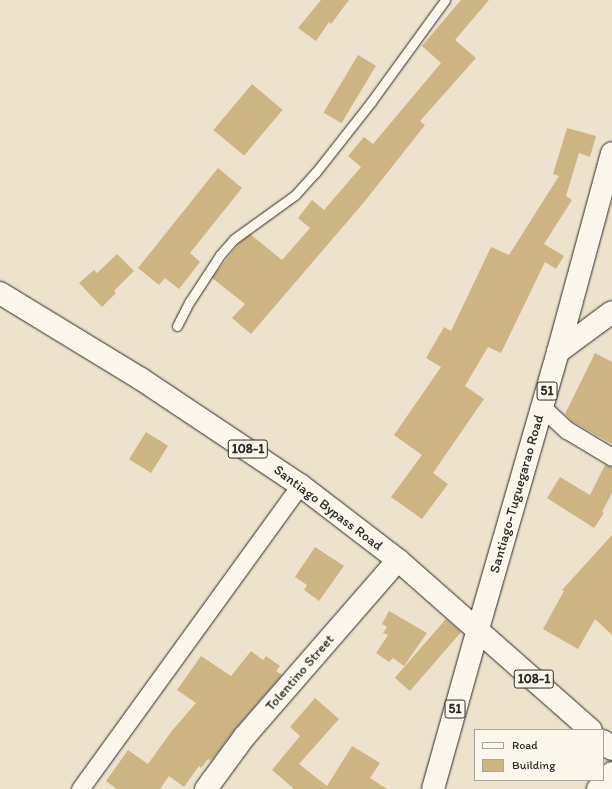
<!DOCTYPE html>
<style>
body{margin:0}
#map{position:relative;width:612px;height:789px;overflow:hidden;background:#ede3cc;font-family:Itim,sans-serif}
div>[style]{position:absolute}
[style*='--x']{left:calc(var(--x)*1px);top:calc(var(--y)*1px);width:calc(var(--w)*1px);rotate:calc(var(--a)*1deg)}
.building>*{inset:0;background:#ccb483;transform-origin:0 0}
.roads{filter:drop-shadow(0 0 1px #2b2b2b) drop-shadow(0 0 1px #2b2b2b)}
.lane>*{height:9px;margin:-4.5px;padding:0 4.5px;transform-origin:4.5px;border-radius:4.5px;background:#fbf7ec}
.street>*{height:17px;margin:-8.5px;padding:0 8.5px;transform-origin:8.5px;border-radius:8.5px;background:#fbf7ec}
.secondary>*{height:22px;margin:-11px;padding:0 11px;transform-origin:11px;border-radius:11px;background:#fbf7ec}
.primary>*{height:22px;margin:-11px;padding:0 11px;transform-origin:11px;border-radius:11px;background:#fbf7ec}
.highway>*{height:22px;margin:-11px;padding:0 11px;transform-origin:11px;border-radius:11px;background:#fbf7ec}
span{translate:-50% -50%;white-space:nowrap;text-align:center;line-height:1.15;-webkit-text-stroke:3.5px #fbf7ec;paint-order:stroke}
.shield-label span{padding:1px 3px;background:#fbf7ec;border:1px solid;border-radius:3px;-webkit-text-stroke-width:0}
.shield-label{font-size:13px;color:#2b2b2b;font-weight:700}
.street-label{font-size:14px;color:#2b2b2b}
.legend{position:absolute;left:474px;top:729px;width:130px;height:52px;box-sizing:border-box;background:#fbf7ec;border:1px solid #a8a59f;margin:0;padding:5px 7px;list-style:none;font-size:12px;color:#2b2b2b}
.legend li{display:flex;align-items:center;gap:8px;height:20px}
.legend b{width:20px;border:1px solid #a8a59f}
</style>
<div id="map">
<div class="building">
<i style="clip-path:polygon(321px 0,349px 0,331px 24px,329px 22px,316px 41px,298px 28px)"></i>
<i style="clip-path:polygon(461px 0,489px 0,455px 40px,476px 58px,420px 121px,425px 125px,365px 201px,251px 334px,232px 318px,245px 304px,212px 278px,240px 242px,250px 234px,282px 260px,310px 228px,298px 218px,312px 200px,324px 210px,361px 167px,348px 156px,364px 137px,373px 144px,441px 63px,422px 46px)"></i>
<i style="left:358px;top:55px;width:21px;height:67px;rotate:31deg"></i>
<i style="left:252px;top:84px;width:40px;height:60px;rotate:40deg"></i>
<i style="clip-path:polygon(567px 128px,596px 136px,590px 157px,579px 153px,566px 196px,572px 200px,544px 244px,564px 256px,556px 269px,545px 262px,501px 353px,488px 347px,465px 386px,484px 399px,433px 473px,448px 484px,422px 519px,391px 497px,422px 455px,394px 435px,441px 367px,426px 358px,444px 327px,451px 331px,491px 247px,509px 255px,559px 176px,553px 174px)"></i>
<i style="clip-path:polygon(218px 168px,242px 188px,190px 253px,200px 262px,179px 289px,165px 278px,159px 285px,138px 268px)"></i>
<i style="clip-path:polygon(117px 254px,134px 271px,114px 291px,116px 293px,102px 307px,79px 283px,94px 270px,97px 273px)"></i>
<i style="clip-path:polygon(595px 353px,612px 362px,612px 444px,573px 422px,565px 414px)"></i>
<i style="left:146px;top:432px;width:26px;height:32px;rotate:32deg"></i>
<i style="clip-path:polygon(605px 465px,612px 467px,612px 493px,602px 512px,604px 513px,594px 528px,547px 498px,560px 477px,590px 495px)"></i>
<i style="clip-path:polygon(612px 535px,612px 635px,595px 619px,578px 649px,543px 629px,564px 591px,562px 590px)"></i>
<i style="clip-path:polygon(315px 547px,344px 566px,319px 601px,304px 590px,307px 585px,295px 577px)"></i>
<i style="clip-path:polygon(389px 611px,427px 633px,404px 666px,393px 658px,389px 662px,376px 653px,388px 635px,383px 633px,387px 627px,382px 624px)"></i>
<i style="left:446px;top:619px;width:20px;height:78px;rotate:41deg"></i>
<i style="clip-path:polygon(251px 651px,263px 660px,266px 656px,280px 666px,276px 671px,282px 675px,236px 728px,211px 761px,208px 759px,201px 768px,199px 766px,184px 787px,169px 776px,160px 789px,117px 789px,106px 781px,128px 750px,148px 764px,171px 732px,196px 703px,177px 690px,201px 656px,231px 676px)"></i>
<i style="clip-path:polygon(315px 698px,339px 719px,299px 764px,327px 786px,352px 746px,380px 763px,370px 778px,387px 789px,294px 789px,272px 770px,300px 736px,290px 727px)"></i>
</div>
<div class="roads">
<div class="lane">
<i style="--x:177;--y:326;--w:28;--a:-63"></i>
<i style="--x:190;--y:301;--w:55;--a:-56.9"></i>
<i style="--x:220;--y:255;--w:21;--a:-49"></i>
<i style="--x:234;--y:239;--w:75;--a:-35.8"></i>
<i style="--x:295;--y:195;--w:31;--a:-48"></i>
<i style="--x:316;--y:172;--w:89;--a:-51.8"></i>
<i style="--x:371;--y:102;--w:126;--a:-54"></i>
</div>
<div class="street">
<i style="--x:543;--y:408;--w:33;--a:43"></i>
<i style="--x:567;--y:430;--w:52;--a:31"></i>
<i style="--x:80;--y:789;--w:375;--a:-54.1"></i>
</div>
<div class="secondary">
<i style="--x:558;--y:352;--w:67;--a:-36.5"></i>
<i style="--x:206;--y:789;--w:66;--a:-53.7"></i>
<i style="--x:245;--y:736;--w:233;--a:-49"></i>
<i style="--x:598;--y:789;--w:21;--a:-49"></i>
</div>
<div class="primary">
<i style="--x:478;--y:629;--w:288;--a:-73.9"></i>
<i style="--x:558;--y:352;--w:206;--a:-74.8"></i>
</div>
<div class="highway">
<i style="--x:0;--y:293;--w:165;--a:31.4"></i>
<i style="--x:141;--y:379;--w:191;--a:33.7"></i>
<i style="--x:300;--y:485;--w:123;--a:37.4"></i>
<i style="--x:398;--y:560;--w:257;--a:41.4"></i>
<i style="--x:603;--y:741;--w:12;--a:42"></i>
<i style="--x:433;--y:789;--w:166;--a:-74.3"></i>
</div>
</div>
<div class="shield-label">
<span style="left:547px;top:391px">51</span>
<span style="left:248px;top:449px">108-1</span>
<span style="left:534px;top:679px">108-1</span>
<span style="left:455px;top:709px">51</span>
</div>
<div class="street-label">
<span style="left:517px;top:494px;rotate:-74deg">Santiago-Tuguegarao Road</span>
<span style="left:328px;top:508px;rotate:37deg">Santiago Bypass Road</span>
<span style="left:300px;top:673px;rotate:-49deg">Tolentino Street</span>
</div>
<ul class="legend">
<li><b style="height:5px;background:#fbf7ec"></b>Road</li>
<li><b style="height:11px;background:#ccb483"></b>Building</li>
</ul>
</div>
